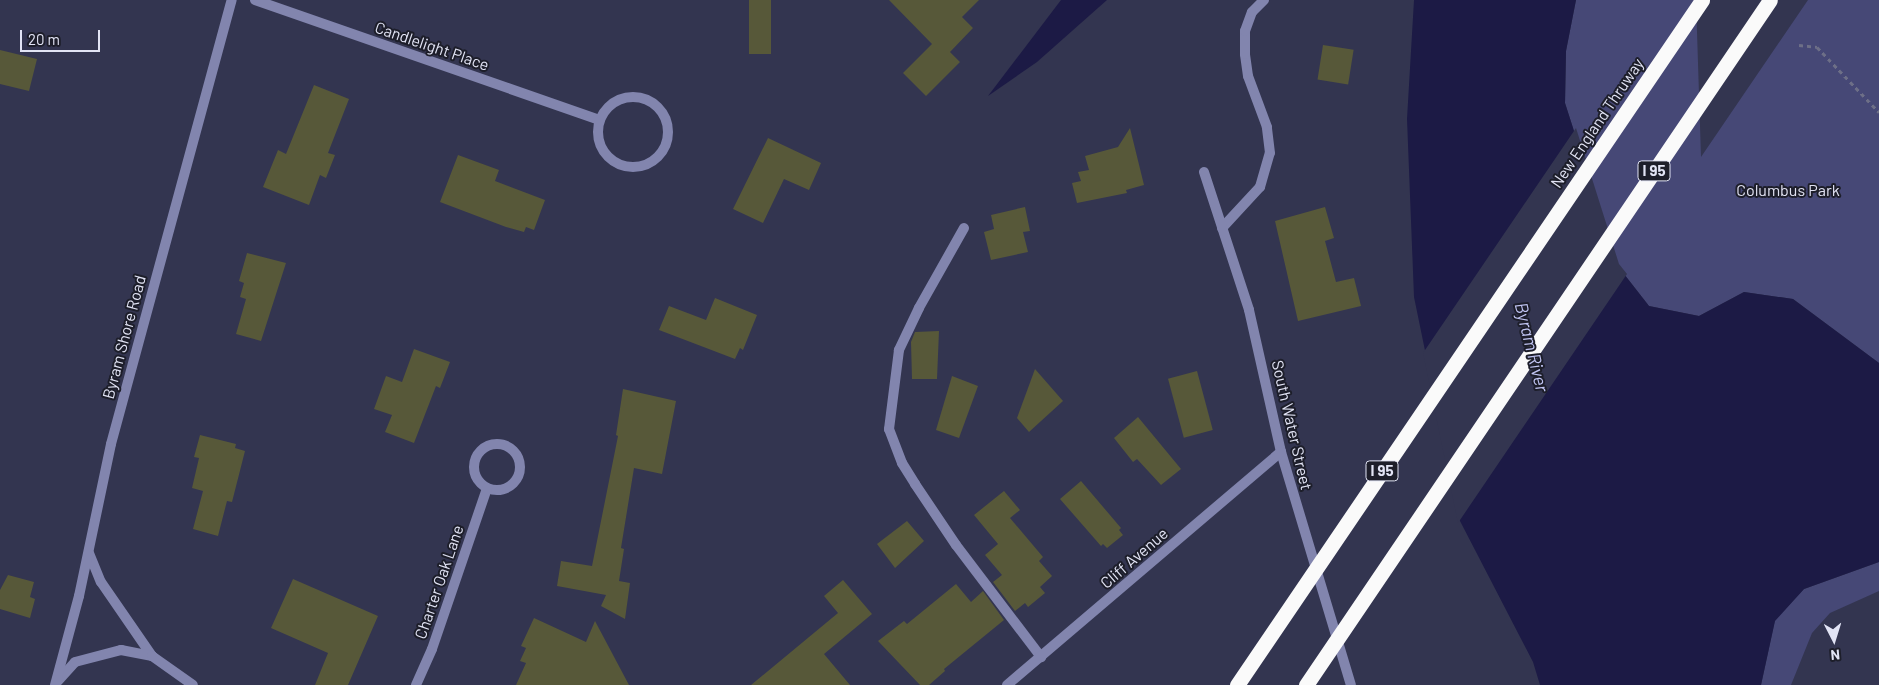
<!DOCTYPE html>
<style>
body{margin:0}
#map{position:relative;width:1879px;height:685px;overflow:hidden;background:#333550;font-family:Barlow,sans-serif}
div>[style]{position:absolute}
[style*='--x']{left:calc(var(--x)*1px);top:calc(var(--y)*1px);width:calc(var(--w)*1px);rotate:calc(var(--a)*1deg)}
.green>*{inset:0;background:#464876}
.water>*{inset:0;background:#1c1a45}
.pier>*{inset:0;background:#333550}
.building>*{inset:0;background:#575839;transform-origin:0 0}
.path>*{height:3px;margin-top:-1.5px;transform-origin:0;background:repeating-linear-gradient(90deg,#6d6f87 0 4px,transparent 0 8px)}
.service>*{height:10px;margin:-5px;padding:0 5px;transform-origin:5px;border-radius:5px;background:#8285ae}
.minor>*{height:10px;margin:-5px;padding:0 5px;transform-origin:5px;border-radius:5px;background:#8285ae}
.minor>.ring{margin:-5px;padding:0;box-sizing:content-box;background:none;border:10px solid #8285ae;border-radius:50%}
.motorway>*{height:15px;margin:-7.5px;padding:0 7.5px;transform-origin:7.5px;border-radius:7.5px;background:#fafafa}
span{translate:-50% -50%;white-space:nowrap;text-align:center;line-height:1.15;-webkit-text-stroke:4px #1d1e2a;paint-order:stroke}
.shield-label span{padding:1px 4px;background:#1d1e2a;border:1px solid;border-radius:4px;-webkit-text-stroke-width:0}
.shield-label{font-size:15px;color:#e2e4f5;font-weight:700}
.street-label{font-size:16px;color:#e2e4f5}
.park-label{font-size:16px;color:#e0e1f1}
.water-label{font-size:18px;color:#c0c4f2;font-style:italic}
.north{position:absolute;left:1809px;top:615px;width:50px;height:50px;-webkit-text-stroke:4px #1d1e2a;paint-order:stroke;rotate:175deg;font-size:14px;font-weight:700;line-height:20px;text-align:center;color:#e2e4f5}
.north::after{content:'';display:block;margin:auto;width:18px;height:22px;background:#e2e4f5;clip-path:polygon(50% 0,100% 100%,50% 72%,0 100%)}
.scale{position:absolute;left:20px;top:30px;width:80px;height:22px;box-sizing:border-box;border:2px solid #e2e4f5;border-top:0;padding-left:6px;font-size:15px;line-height:18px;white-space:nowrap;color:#e2e4f5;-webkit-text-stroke:4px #1d1e2a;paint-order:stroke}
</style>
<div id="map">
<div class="green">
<i style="clip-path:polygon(1576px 0,1696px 0,1701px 157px,1808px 0,1879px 0,1879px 363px,1793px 299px,1744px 292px,1699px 316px,1649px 306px,1617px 265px,1565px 103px,1566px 51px)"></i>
<i style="clip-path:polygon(1879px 562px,1879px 591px,1830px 613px,1812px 633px,1791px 685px,1761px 685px,1775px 620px,1804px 589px)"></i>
</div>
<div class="water">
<i style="clip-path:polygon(1061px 0,1107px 0,1037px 62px,988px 96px)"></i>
<i style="clip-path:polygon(1414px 0,1576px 0,1566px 51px,1565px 103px,1617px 265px,1649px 306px,1699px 316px,1744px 292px,1793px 299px,1879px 363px,1879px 562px,1804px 589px,1775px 621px,1761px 685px,1540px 685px,1533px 662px,1460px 521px,1414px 297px,1407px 119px)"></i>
</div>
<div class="pier">
<i style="clip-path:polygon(1576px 128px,1619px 264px,1627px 274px,1458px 523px,1423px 353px)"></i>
</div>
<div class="building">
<i style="left:749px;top:0;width:22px;height:54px"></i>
<i style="clip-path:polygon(889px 0,979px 0,962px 17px,973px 28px,950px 52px,960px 62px,926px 96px,903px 73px,932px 44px)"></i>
<i style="left:1323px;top:45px;width:31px;height:35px;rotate:9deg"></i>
<i style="clip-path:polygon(0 50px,37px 59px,29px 91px,0 84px)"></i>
<i style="clip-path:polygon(314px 85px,349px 99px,328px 153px,335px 155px,326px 178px,320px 175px,309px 205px,263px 187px,278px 150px,286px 154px)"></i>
<i style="clip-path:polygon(1130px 128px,1144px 185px,1126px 190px,1127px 193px,1077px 203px,1072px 183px,1081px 181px,1078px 172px,1089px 170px,1085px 156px,1118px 147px)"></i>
<i style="clip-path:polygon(768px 138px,821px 163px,809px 190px,784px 179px,763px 223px,733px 209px)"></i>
<i style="clip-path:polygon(458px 155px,499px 170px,495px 181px,545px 200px,534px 230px,526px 227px,524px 232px,506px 227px,440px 202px)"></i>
<i style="clip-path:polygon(1025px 207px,1030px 231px,1023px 232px,1028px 252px,991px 260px,984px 232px,994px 229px,991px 215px)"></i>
<i style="clip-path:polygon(1325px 207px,1334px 238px,1325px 241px,1336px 282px,1354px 278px,1361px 306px,1298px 321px,1275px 221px)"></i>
<i style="clip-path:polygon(247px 253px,286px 263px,261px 341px,236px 334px,246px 299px,240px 297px,244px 283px,239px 281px)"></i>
<i style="clip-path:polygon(715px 298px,757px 315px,743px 350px,740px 348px,735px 359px,659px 330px,669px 306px,706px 320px)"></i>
<i style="clip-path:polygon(939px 331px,937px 379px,912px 379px,911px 342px,915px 332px)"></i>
<i style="clip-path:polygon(414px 349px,450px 362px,440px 388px,436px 386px,414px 443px,385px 432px,392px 415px,374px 409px,386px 376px,402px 382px)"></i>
<i style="clip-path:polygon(1035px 369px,1063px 401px,1029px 432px,1017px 418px)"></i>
<i style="left:1197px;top:371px;width:61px;height:30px;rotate:75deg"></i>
<i style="clip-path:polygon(952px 376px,978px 386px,959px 438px,936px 430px)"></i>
<i style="clip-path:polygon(623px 389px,676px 401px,662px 474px,634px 468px,621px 548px,624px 549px,619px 581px,630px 583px,625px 619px,601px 606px,606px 595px,557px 586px,561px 561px,592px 566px,618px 436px,616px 435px)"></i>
<i style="clip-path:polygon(1138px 417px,1181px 469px,1161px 485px,1137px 459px,1133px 462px,1114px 438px)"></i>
<i style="clip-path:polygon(200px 435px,236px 444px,235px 448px,245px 451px,232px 502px,227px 501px,218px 536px,193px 529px,203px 491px,192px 488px,199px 458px,194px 457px)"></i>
<i style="clip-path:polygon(1081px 481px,1121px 528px,1119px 530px,1123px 535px,1107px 548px,1103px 544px,1101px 546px,1060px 499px)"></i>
<i style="clip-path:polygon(1004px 491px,1020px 510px,1010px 518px,1043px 557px,1039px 561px,1052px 576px,1040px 587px,1045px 593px,1028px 607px,1025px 603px,1015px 611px,993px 582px,1002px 575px,985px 555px,998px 544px,974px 515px)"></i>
<i style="clip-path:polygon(907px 521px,924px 541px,895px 568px,877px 544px)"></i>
<i style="clip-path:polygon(8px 575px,34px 582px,30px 597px,35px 599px,30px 618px,0 609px,0 590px)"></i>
<i style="clip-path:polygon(293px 579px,378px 616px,348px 685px,315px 685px,328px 653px,271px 628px)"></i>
<i style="clip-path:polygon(843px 580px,872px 614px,824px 654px,850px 685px,751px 685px,838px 613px,824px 596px)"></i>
<i style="clip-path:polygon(956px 584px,971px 602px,983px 591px,1004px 620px,944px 669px,945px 671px,929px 685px,920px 685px,878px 641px,904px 621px,907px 624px)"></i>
<i style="clip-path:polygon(534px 618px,586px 642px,595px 621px,629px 685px,516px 685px,526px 663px,520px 661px,526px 648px,521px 646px)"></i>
</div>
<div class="path">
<i style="--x:1799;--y:45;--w:18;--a:6"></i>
<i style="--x:1817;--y:47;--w:90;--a:46.4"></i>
</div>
<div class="service">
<i style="--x:964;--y:228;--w:92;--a:119.4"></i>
<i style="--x:919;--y:308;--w:47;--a:115.5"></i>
<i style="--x:899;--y:350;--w:80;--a:97.2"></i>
<i style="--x:889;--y:429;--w:36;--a:69"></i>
<i style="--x:902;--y:463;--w:25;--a:58"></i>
<i style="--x:915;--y:484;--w:73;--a:56.1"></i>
<i style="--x:956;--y:545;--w:141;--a:52.8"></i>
<i style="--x:1222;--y:228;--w:56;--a:-47.2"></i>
<i style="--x:1260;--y:187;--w:35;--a:-74"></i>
<i style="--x:1270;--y:153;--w:26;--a:-97"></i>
<i style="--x:1267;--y:127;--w:54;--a:-110.4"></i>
<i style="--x:1248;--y:76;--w:22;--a:-98"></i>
<i style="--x:1245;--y:54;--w:23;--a:-90"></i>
<i style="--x:1245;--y:31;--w:20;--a:-70"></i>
<i style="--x:1252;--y:12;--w:17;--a:-45"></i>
</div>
<div class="minor">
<i style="--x:255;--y:0;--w:364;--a:19.2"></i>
<i class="ring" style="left:598px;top:97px;width:60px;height:60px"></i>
<i style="--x:1204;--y:172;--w:145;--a:71.9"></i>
<i style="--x:1249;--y:310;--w:146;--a:77.3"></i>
<i style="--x:1281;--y:452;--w:243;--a:73.3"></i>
<i class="ring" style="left:474px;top:444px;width:36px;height:36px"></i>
<i style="--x:89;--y:553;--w:31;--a:68"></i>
<i style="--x:101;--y:582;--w:90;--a:55.4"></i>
<i style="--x:58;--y:681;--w:25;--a:-48"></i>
<i style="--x:75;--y:662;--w:48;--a:-14.6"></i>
<i style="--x:121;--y:650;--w:32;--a:11"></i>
<i style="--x:152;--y:656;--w:50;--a:35.3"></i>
<i style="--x:55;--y:685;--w:92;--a:-74.9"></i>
<i style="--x:79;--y:596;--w:155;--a:-78.1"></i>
<i style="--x:111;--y:444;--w:460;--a:-74.8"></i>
<i style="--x:416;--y:685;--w:39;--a:-66"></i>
<i style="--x:432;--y:649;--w:170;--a:-71.1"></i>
<i style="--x:1007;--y:685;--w:360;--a:-40.4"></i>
</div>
<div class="motorway">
<i style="--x:1237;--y:685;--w:828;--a:-55.83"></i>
<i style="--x:1306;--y:685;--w:827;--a:-55.89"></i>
</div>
<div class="shield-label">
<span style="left:1654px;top:171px">I 95</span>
<span style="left:1382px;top:471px">I 95</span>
</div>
<div class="street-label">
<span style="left:432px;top:46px;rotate:19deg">Candlelight Place</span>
<span style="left:1597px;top:123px;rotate:-56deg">New England Thruway</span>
<span style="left:124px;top:337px;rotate:-75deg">Byram Shore Road</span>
<span style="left:1292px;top:425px;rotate:77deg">South Water Street</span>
<span style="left:1134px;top:558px;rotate:-41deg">Cliff Avenue</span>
<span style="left:439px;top:582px;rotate:-71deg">Charter Oak Lane</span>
</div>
<div class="park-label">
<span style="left:1788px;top:190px">Columbus Park</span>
</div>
<div class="water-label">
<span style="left:1532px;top:347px;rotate:76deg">Byram River</span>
</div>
<div class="north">N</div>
<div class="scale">20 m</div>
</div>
